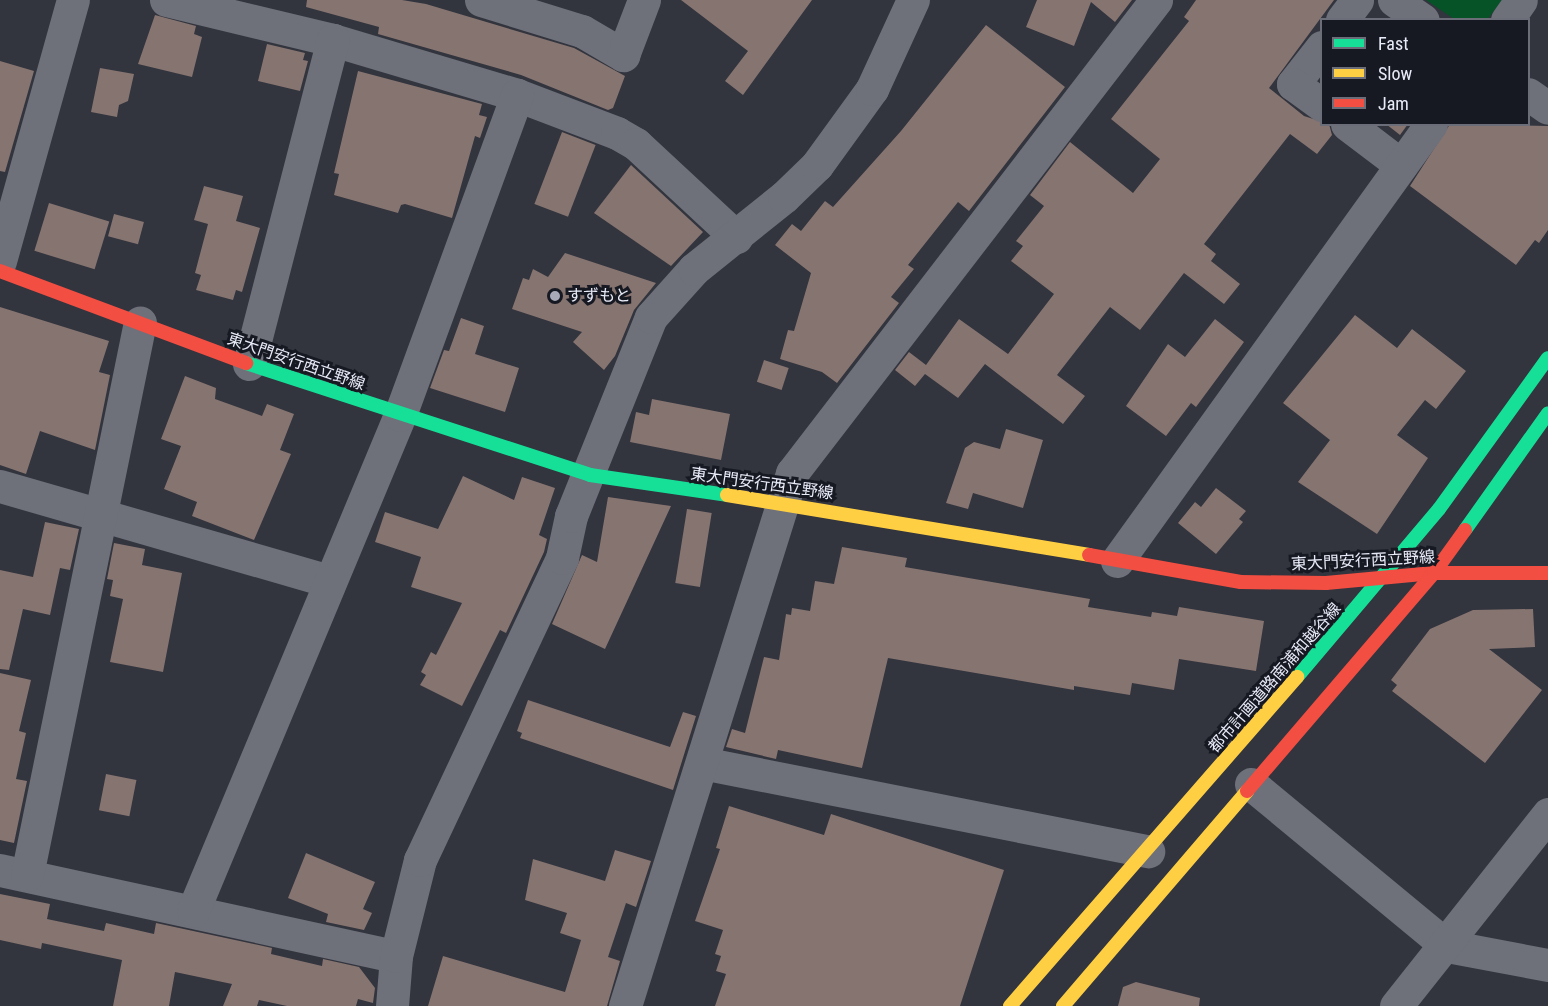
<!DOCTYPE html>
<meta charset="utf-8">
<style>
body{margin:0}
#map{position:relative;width:1548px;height:1006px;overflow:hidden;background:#32343e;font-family:"Roboto Condensed","Noto Sans JP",sans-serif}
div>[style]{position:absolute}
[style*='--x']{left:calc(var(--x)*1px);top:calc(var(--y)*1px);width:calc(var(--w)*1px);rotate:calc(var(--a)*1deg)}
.green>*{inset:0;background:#075328}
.building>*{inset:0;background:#867470;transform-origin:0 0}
.street>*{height:33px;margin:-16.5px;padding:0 16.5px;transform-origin:16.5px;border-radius:16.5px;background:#6e707a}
.fast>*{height:14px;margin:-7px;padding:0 7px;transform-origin:7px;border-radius:7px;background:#16e098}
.slow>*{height:14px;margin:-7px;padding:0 7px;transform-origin:7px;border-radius:7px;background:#ffcf43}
.jam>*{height:14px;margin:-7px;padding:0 7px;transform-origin:7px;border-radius:7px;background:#f24e42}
.dots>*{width:16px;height:16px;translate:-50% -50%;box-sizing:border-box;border:3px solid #171922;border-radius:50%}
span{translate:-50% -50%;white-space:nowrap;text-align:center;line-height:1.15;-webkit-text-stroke:6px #171922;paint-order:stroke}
.poi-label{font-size:16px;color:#e8ebf8}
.left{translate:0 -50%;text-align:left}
.street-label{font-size:16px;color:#e8ebf8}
.legend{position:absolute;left:1320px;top:18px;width:210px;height:108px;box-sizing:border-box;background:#171922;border:2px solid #6b6d78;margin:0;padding:8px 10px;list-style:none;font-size:18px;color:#e8ebf8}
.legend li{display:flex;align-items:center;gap:12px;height:30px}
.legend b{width:30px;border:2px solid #6b6d78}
</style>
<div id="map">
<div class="green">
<i style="clip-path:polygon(1426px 0,1502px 0,1487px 20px,1454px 19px)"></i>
</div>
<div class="building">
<i style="clip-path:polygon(307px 0,402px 0,426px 4px,574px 48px,625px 76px,613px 108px,608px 110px,521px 75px,378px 34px,379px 27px,306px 7px)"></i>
<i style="clip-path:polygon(681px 0,812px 0,743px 95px,725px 81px,748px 51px)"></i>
<i style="clip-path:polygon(1037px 0,1132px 0,1115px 22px,1091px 2px,1074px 46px,1026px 27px)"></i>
<i style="clip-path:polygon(1196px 0,1334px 0,1269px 88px,1304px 116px,1329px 124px,1332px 135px,1317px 154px,1290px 134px,1204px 244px,1216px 254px,1211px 261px,1240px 284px,1224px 304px,1184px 273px,1140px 330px,1110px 307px,1057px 375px,1085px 396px,1063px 424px,985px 364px,958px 398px,925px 374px,915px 386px,895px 370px,909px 352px,926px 365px,959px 319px,1008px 354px,1054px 294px,1011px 261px,1023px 246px,1016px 241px,1044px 206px,1030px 195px,1070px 142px,1133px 193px,1160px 159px,1111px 119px,1189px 21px,1184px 17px)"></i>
<i style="clip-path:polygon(155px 15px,196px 26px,194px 34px,202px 37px,192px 77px,138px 64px)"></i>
<i style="clip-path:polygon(986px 25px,1065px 87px,969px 211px,958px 202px,908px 265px,914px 269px,891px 297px,899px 303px,837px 383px,822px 372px,780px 359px,788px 330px,794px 331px,811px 273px,775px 245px,792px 224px,801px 231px,825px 201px,833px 207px,901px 131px)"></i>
<i style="clip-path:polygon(267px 44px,305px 53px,303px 60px,308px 61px,300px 91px,258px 81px)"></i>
<i style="clip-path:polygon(0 61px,34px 71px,5px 172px,0 171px)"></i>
<i style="clip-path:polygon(100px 68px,134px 74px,128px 101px,119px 105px,117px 117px,91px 112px)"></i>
<i style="clip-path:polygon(358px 71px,482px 104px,479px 115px,487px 117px,480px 138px,475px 136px,452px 218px,405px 204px,401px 205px,398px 213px,334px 195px,339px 174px,334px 173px)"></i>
<i style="clip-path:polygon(1386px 124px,1408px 124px,1400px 135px)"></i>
<i style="clip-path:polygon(1450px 124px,1548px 126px,1548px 230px,1539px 243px,1535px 240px,1516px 265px,1410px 186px)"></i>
<i style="left:562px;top:132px;width:36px;height:77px;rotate:21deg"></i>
<i style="clip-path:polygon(631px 165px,703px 232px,671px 266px,594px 213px)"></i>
<i style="clip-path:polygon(204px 186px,243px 196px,236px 221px,260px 228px,242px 292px,236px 290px,233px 300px,196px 290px,201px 275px,195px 273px,208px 224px,194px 220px)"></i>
<i style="left:49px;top:203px;width:63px;height:50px;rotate:17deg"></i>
<i style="left:114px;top:214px;width:31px;height:23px;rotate:15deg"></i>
<i style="clip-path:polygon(565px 253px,656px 283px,634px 310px,615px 356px,604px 370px,573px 342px,582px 332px,512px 309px,523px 278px,529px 280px,533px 269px,548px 277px)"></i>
<i style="clip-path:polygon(0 307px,109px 341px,99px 372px,110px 375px,95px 450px,40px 431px,26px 474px,0 465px)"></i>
<i style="clip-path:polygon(1355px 315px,1397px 348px,1412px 329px,1466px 371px,1436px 409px,1425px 400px,1397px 435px,1428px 458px,1377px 534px,1298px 482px,1330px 440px,1283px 403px)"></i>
<i style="clip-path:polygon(461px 318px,484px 326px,475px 354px,519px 368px,505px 412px,430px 388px,444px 350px,449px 351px)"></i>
<i style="clip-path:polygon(1215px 319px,1244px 342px,1196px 407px,1191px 403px,1166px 436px,1126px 406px,1168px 344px,1185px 357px)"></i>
<i style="left:764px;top:360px;width:26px;height:23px;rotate:18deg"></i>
<i style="clip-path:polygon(185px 376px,216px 388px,215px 399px,262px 416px,267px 404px,294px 414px,280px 450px,291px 454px,254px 540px,192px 516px,197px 502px,164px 489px,181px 446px,161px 439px)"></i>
<i style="clip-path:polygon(652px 399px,730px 414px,721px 460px,630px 442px,636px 412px,649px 415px)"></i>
<i style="clip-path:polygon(1006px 429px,1043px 440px,1023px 508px,973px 493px,968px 509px,946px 503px,965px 448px,974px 442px,1000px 449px)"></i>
<i style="clip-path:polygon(463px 476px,514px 500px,522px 477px,555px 488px,539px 535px,547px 539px,544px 552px,506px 633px,500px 630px,462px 706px,420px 685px,426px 675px,421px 672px,431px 652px,436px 655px,462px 603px,411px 587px,421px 557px,375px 542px,385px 512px,438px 529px)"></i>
<i style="clip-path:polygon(1216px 488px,1246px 511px,1239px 519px,1243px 522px,1216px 554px,1178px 523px,1195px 502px,1201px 507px)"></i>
<i style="clip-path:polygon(608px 497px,671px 506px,605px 649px,552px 624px,582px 555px,597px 562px)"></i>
<i style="left:687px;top:509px;width:25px;height:75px;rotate:9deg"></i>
<i style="clip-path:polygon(45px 522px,79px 529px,70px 570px,60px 568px,50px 615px,23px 609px,9px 670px,0 669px,0 570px,33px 577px)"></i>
<i style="clip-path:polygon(114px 543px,145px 549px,142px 565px,182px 573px,163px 672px,110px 662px,123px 599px,110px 596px,113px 580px,107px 579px)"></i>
<i style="clip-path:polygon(842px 547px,907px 558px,905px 567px,1090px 599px,1088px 607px,1151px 617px,1152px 612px,1177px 616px,1179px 607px,1264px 621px,1256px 671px,1179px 659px,1174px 690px,1132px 683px,1130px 695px,1074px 686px,1074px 690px,888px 658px,862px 768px,778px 750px,776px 759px,726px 747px,732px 729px,745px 733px,764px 657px,779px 660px,786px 614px,791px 615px,792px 608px,810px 611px,815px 581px,834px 584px)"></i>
<i style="clip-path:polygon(1533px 609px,1535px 647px,1489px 649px,1542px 690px,1485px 763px,1392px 691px,1397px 685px,1391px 680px,1430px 629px,1473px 610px)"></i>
<i style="clip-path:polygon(0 673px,31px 680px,19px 731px,26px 733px,16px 779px,27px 781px,14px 843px,0 840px)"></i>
<i style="clip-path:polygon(528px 700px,670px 747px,683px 712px,696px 716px,673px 790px,520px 738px,522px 733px,517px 731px)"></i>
<i style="left:106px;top:774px;width:31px;height:37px;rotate:11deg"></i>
<i style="clip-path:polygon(729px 806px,824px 835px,831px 814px,1004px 870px,960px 1006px,715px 1006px,726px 974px,716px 971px,721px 956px,715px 954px,723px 930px,695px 921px,720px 849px,716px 848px)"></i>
<i style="clip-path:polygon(615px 850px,651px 861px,636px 907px,626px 903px,608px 957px,620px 961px,607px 1006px,428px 1006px,443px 956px,565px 992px,581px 940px,560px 933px,567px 913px,525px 900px,533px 859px,605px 881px)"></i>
<i style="clip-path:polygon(306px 853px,375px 882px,363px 909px,372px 913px,364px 930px,326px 922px,328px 914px,288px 898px)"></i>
<i style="clip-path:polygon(0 894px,50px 904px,47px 919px,104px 931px,106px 923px,154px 934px,156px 923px,272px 948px,271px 954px,322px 966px,323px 959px,359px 967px,375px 988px,373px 1003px,358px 999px,356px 1006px,287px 1006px,259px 1000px,257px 1006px,223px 1006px,232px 984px,175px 972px,169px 1006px,113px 1006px,122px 960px,42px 943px,41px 949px,0 940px)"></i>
<i style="clip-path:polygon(1136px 982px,1200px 998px,1199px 1006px,1118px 1006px,1123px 987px)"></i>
</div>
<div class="street">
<i style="--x:166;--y:0;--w:172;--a:13.5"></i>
<i style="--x:333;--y:40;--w:192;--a:16.6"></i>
<i style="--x:517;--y:95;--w:107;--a:20.8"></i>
<i style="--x:617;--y:133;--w:22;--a:30"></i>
<i style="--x:636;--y:144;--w:137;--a:42.9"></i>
<i style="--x:481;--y:0;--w:106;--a:17.1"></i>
<i style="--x:582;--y:31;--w:48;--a:30.3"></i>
<i style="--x:623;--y:55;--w:59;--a:-69.1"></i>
<i style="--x:1394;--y:0;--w:35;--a:35"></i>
<i style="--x:1342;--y:20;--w:25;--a:-53"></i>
<i style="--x:1507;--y:20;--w:24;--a:-55"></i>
<i style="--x:1322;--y:47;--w:47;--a:128.1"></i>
<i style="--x:1293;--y:84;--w:36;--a:36"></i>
<i style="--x:1528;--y:94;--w:24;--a:35"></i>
<i style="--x:1347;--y:124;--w:68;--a:37.2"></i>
<i style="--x:0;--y:261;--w:271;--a:-74.4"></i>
<i style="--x:249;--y:364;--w:335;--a:-75.5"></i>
<i style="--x:0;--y:486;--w:342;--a:16.1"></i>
<i style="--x:1117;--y:561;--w:538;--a:-54.3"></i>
<i style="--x:702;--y:763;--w:455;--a:11.2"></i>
<i style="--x:1251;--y:784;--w:254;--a:39.6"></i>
<i style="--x:1447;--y:946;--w:103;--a:10.7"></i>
<i style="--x:0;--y:870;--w:405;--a:12.3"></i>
<i style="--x:27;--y:875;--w:564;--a:-78.45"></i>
<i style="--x:193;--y:911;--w:537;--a:-67.35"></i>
<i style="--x:400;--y:415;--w:341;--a:-69.9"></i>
<i style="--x:392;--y:1006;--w:50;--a:-85.4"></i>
<i style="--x:396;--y:956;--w:99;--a:-76"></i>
<i style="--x:420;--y:860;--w:334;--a:-64.8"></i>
<i style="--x:562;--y:558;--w:43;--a:-77.9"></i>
<i style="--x:571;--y:516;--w:214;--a:-68.1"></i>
<i style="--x:651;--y:317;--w:64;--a:-48.1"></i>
<i style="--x:694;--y:269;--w:115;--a:-38.7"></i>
<i style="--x:784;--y:197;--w:46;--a:-44.1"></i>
<i style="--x:817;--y:165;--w:94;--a:-54.1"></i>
<i style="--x:872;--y:89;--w:98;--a:-65.3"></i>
<i style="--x:625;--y:1006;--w:559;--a:-72.6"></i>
<i style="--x:792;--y:473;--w:597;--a:-52.42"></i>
<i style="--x:1396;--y:1006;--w:245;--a:-51.6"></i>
</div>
<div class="fast">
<i style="--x:246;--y:363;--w:362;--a:18"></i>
<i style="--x:590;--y:475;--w:138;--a:8.3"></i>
<i style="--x:1465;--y:530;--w:143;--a:-54.6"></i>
<i style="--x:1297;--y:677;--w:220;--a:-49.8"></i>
<i style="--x:1439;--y:509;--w:186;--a:-54.2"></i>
</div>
<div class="slow">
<i style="--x:727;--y:495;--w:367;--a:9.4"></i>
<i style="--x:1010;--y:1006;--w:437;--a:-48.9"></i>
<i style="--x:1063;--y:1006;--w:283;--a:-49.4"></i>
</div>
<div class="jam">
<i style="--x:0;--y:271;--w:263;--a:20.5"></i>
<i style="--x:1089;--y:555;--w:154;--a:10.1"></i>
<i style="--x:1241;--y:582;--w:85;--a:0.7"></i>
<i style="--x:1326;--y:583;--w:108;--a:-5.3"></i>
<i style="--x:1434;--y:573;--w:114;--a:0"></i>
<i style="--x:1247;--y:791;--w:287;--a:-49.4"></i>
<i style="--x:1434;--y:573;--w:53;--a:-54.2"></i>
</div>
<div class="dots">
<i style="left:555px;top:296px;background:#a8abb7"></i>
</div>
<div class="poi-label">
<span class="left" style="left:567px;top:296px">すずもと</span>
</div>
<div class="street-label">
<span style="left:296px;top:362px;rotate:19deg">東大門安行西立野線</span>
<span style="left:762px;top:484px;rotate:8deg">東大門安行西立野線</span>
<span style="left:1363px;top:561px;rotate:-3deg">東大門安行西立野線</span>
<span style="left:1275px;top:678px;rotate:-49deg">都市計画道路南浦和越谷線</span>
</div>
<ul class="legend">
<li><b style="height:8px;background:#16e098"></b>Fast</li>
<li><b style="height:8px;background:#ffcf43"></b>Slow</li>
<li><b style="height:8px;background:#f24e42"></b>Jam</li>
</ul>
</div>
